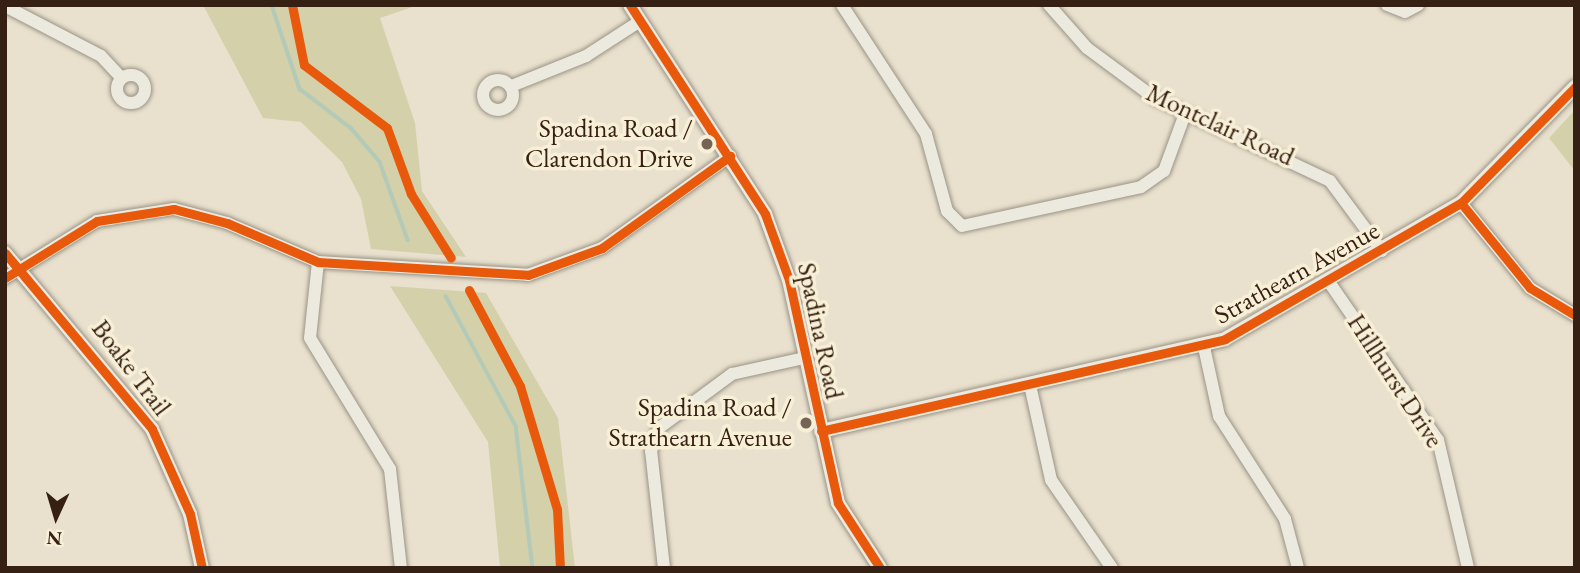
<!DOCTYPE html>
<style>
body{margin:0}
#map{position:relative;width:1580px;height:573px;overflow:hidden;background:#e9e1cd;font-family:"EB Garamond",serif}
div>[style]{position:absolute}
[style*='--x']{left:calc(var(--x)*1px);top:calc(var(--y)*1px);width:calc(var(--w)*1px);rotate:calc(var(--a)*1deg)}
.green>*{inset:0;background:#d4d0aa}
.stream>*{height:3.5px;margin:-1.75px;padding:0 1.75px;transform-origin:1.75px;border-radius:1.75px;background:#b3cab8}
.roads{filter:drop-shadow(0 0 2px #9a9386) drop-shadow(0 0 2px #9a9386)}
.minor>*{height:12px;margin:-6px;padding:0 6px;transform-origin:6px;border-radius:6px;background:#ece9df}
.minor>.ring{margin:-6px;padding:0;box-sizing:content-box;background:none;border:12px solid #ece9df;border-radius:50%}
.tertiary>*{height:14px;margin:-7px;padding:0 7px;transform-origin:7px;border-radius:7px;background:#ece9df}
.cycleway>*{height:9px;margin:-4.5px;padding:0 4.5px;transform-origin:4.5px;border-radius:4.5px;background:#e8590c}
.dots>*{width:19px;height:19px;translate:-50% -50%;box-sizing:border-box;border:4px solid #f8efd7;border-radius:50%}
span{translate:-50% -50%;white-space:nowrap;text-align:center;line-height:1.15;-webkit-text-stroke:7px #f8efd7;paint-order:stroke}
.street-label{font-size:26px;color:#362014}
.poi-label{font-size:26px;color:#362014}
.right{translate:-100% -50%;text-align:right}
.frame{position:absolute;inset:0;border:7px solid #362014;pointer-events:none}
.north{position:absolute;left:21px;top:482px;width:70px;height:70px;-webkit-text-stroke:5px #f8efd7;paint-order:stroke;rotate:184deg;font-size:19px;font-weight:700;line-height:28px;text-align:center;color:#362014}
.north::after{content:'';display:block;margin:auto;width:24px;height:32px;background:#362014;clip-path:polygon(50% 0,100% 100%,50% 72%,0 100%)}
</style>
<div id="map">
<div class="green">
<i style="clip-path:polygon(203px 5px,418px 5px,380px 18px,415px 123px,422px 191px,466px 257px,371px 249px,361px 199px,342px 162px,301px 122px,263px 118px)"></i>
<i style="clip-path:polygon(1575px 110px,1575px 171px,1549px 138px)"></i>
<i style="clip-path:polygon(390px 286px,486px 293px,558px 418px,575px 568px,500px 568px,488px 442px)"></i>
</div>
<div class="stream">
<i style="--x:272;--y:5;--w:89;--a:71.6"></i>
<i style="--x:300;--y:89;--w:64;--a:37.4"></i>
<i style="--x:351;--y:128;--w:45;--a:49.5"></i>
<i style="--x:380;--y:162;--w:83;--a:70.3"></i>
<i style="--x:446;--y:296;--w:148;--a:61.7"></i>
<i style="--x:516;--y:426;--w:143;--a:83.2"></i>
</div>
<div class="roads">
<div class="minor">
<i style="--x:842;--y:5;--w:154;--a:56.9"></i>
<i style="--x:926;--y:134;--w:80;--a:74.7"></i>
<i style="--x:947;--y:211;--w:21;--a:45"></i>
<i style="--x:962;--y:226;--w:183;--a:-12.3"></i>
<i style="--x:1141;--y:187;--w:28;--a:-35"></i>
<i style="--x:1164;--y:171;--w:61;--a:-69.8"></i>
<i style="--x:1049;--y:5;--w:57;--a:48.5"></i>
<i style="--x:1087;--y:48;--w:86;--a:36.5"></i>
<i style="--x:1156;--y:99;--w:192;--a:25.2"></i>
<i style="--x:1330;--y:181;--w:87;--a:53.4"></i>
<i style="--x:1387;--y:5;--w:19;--a:21"></i>
<i style="--x:1405;--y:12;--w:15;--a:-28"></i>
<i style="--x:5;--y:6;--w:108;--a:27.5"></i>
<i style="--x:101;--y:56;--w:26;--a:47"></i>
<i class="ring" style="left:117px;top:75px;width:16px;height:16px"></i>
<i class="ring" style="left:483px;top:80px;width:18px;height:18px"></i>
<i style="--x:514;--y:85;--w:78;--a:-21.9"></i>
<i style="--x:586;--y:56;--w:64;--a:-32.9"></i>
<i style="--x:1461;--y:203;--w:109;--a:50.9"></i>
<i style="--x:1530;--y:288;--w:52;--a:31"></i>
<i style="--x:318;--y:262;--w:76;--a:96"></i>
<i style="--x:310;--y:338;--w:153;--a:58.6"></i>
<i style="--x:390;--y:469;--w:100;--a:83.7"></i>
<i style="--x:5;--y:278;--w:108;--a:-31.8"></i>
<i style="--x:97;--y:221;--w:78;--a:-8.9"></i>
<i style="--x:174;--y:209;--w:55;--a:14.8"></i>
<i style="--x:227;--y:223;--w:99;--a:23.2"></i>
<i style="--x:318;--y:262;--w:210;--a:3.5"></i>
<i style="--x:528;--y:275;--w:79;--a:-20"></i>
<i style="--x:602;--y:248;--w:158;--a:-35.7"></i>
<i style="--x:1329;--y:282;--w:192;--a:55.4"></i>
<i style="--x:1438;--y:440;--w:131;--a:76.8"></i>
<i style="--x:1204;--y:347;--w:71;--a:77.7"></i>
<i style="--x:1219;--y:416;--w:122;--a:57.3"></i>
<i style="--x:1285;--y:519;--w:51;--a:75.1"></i>
<i style="--x:1030;--y:385;--w:97;--a:77.5"></i>
<i style="--x:1051;--y:480;--w:107;--a:55.3"></i>
<i style="--x:664;--y:568;--w:118;--a:-96.3"></i>
<i style="--x:651;--y:451;--w:24;--a:-71"></i>
<i style="--x:659;--y:428;--w:91;--a:-36.5"></i>
<i style="--x:732;--y:374;--w:74;--a:-12.5"></i>
</div>
<div class="tertiary">
<i style="--x:630;--y:5;--w:249;--a:57.1"></i>
<i style="--x:765;--y:214;--w:70;--a:70"></i>
<i style="--x:789;--y:280;--w:228;--a:77.6"></i>
<i style="--x:838;--y:503;--w:77;--a:57.1"></i>
<i style="--x:5;--y:253;--w:229;--a:50.1"></i>
<i style="--x:152;--y:429;--w:93;--a:65.9"></i>
<i style="--x:190;--y:514;--w:55;--a:77.5"></i>
<i style="--x:821;--y:431;--w:414;--a:-12.8"></i>
<i style="--x:1225;--y:339;--w:272;--a:-30"></i>
<i style="--x:1461;--y:203;--w:163;--a:-45.5"></i>
</div>
</div>
<div class="cycleway">
<i style="--x:292;--y:5;--w:61;--a:78.7"></i>
<i style="--x:304;--y:65;--w:104;--a:37.2"></i>
<i style="--x:387;--y:128;--w:70;--a:70"></i>
<i style="--x:411;--y:194;--w:75;--a:58"></i>
<i style="--x:630;--y:5;--w:249;--a:57.1"></i>
<i style="--x:765;--y:214;--w:70;--a:70"></i>
<i style="--x:789;--y:280;--w:228;--a:77.6"></i>
<i style="--x:838;--y:503;--w:77;--a:57.1"></i>
<i style="--x:1461;--y:203;--w:109;--a:50.9"></i>
<i style="--x:1530;--y:288;--w:52;--a:31"></i>
<i style="--x:5;--y:253;--w:229;--a:50.1"></i>
<i style="--x:152;--y:429;--w:93;--a:65.9"></i>
<i style="--x:190;--y:514;--w:55;--a:77.5"></i>
<i style="--x:5;--y:278;--w:108;--a:-31.8"></i>
<i style="--x:97;--y:221;--w:78;--a:-8.9"></i>
<i style="--x:174;--y:209;--w:55;--a:14.8"></i>
<i style="--x:227;--y:223;--w:99;--a:23.2"></i>
<i style="--x:318;--y:262;--w:210;--a:3.5"></i>
<i style="--x:528;--y:275;--w:79;--a:-20"></i>
<i style="--x:602;--y:248;--w:158;--a:-35.7"></i>
<i style="--x:469;--y:290;--w:109;--a:62"></i>
<i style="--x:520;--y:386;--w:128;--a:73.3"></i>
<i style="--x:557;--y:509;--w:59;--a:87.1"></i>
<i style="--x:821;--y:431;--w:414;--a:-12.8"></i>
<i style="--x:1225;--y:339;--w:272;--a:-30"></i>
<i style="--x:1461;--y:203;--w:163;--a:-45.5"></i>
</div>
<div class="dots">
<i style="left:707px;top:144px;background:#756455"></i>
<i style="left:806px;top:423px;background:#756455"></i>
</div>
<div class="street-label">
<span style="left:1220px;top:125px;rotate:25deg">Montclair Road</span>
<span style="left:1297px;top:273px;rotate:-29deg">Strathearn Avenue</span>
<span style="left:820px;top:331px;rotate:78deg">Spadina Road</span>
<span style="left:131px;top:368px;rotate:53deg">Boake Trail</span>
<span style="left:1395px;top:381px;rotate:57deg">Hillhurst Drive</span>
</div>
<div class="poi-label">
<span class="right" style="left:693px;top:144px">Spadina Road /<br>Clarendon Drive</span>
<span class="right" style="left:792px;top:423px">Spadina Road /<br>Strathearn Avenue</span>
</div>
<div class="frame"></div>
<div class="north">N</div>
</div>
